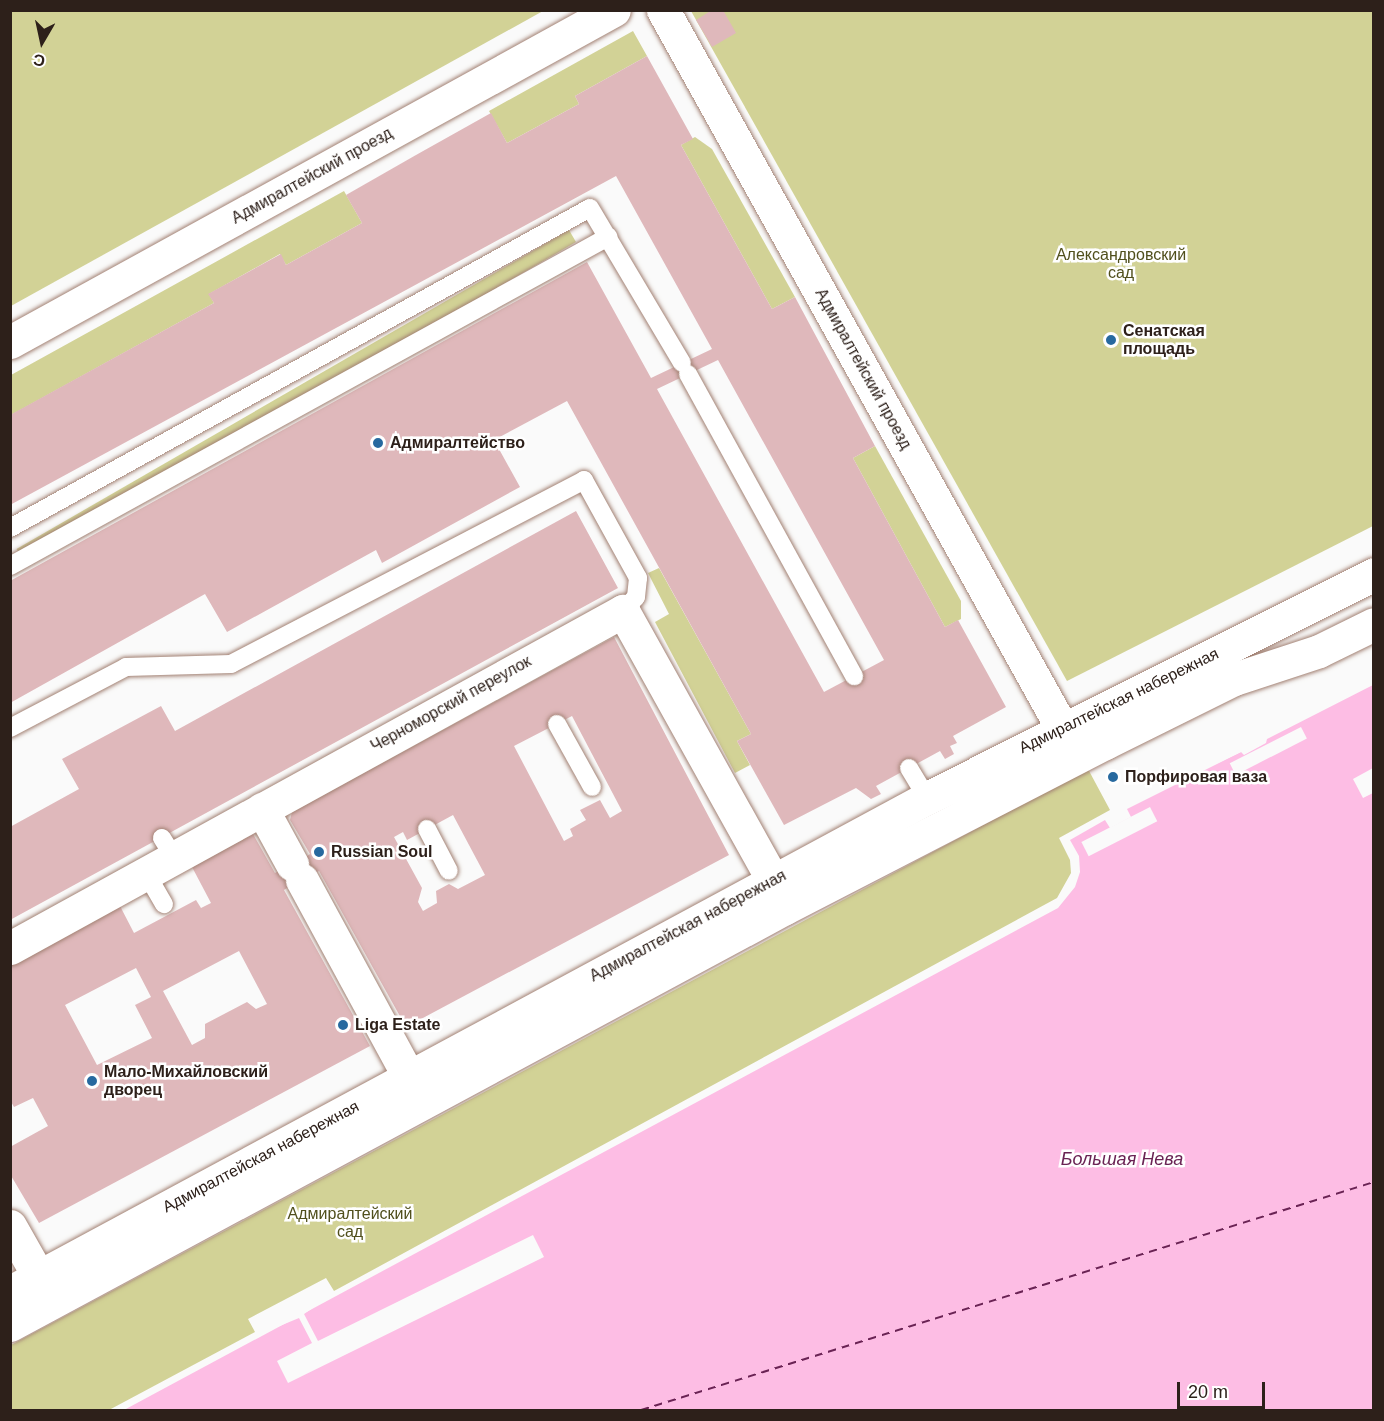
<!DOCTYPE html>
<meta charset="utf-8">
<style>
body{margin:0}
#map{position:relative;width:1384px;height:1421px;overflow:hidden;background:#fafafa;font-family:Arial,sans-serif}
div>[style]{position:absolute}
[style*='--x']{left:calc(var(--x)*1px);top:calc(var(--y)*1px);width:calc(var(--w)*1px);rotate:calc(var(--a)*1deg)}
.green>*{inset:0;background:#d2d296;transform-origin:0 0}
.water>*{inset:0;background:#fdbde4}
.pier>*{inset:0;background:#fafafa;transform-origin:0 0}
.ferry>*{height:1.5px;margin-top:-0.75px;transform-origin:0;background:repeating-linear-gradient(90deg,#6a2354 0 8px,transparent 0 14px)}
.building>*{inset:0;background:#dfb8bb}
.roads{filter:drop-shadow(0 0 2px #a28173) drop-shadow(0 0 2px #a28173)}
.service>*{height:18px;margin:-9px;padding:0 9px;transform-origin:9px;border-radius:9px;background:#fff}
.minor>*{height:33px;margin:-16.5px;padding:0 16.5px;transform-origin:16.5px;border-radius:16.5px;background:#fff}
.secondary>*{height:33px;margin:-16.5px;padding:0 16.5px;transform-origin:16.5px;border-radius:16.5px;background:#fff}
.dots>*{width:16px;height:16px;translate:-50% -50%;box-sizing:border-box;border:3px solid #fff;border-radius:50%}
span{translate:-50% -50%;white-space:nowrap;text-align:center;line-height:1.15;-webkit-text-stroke:5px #fff;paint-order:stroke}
.street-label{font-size:16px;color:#2d201a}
.park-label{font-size:16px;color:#504f1c}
.poi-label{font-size:16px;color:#2d201a;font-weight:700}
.left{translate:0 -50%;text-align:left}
.water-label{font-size:18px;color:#6a2354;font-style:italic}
.frame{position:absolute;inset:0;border:12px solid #2d201a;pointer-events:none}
.north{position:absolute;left:12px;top:12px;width:60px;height:60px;-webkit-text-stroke:4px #fff;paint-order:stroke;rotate:189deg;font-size:16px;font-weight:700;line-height:24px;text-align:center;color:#2d201a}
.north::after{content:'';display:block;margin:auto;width:21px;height:27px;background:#2d201a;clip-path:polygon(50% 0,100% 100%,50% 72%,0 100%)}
.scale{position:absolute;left:1177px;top:1382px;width:88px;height:27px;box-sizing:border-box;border:3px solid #2d201a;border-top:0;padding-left:8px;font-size:18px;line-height:21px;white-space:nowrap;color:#2d201a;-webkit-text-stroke:4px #fff;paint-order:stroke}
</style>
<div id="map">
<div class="green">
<i style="clip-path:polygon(11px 10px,543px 10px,543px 11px,11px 306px)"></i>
<i style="clip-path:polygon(691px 11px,1373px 11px,1373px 526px,1067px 681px)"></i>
<i style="clip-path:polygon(633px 31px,647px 56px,575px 96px,579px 104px,507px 143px,489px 111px)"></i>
<i style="clip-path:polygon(695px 137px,712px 149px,795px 297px,772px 309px,681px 145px)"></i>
<i style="clip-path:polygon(344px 191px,362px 223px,286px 265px,280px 254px,209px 294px,214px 303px,11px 415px,11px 375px)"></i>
<i style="left:569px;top:230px;width:14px;height:638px;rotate:60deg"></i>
<i style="clip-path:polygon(875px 446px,961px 601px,961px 619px,945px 627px,853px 458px)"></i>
<i style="clip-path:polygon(659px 568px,751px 734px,737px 741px,750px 765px,735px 773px,655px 622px,669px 614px,648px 573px)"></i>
<i style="clip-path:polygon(1088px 769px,1110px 810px,1059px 838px,1070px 860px,1071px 873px,1057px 898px,334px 1291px,326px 1278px,248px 1319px,255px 1332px,109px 1410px,11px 1410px,11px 1345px)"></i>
</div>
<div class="water">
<i style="clip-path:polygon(1373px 685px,1373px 1410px,124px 1410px,1058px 908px,1075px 887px,1080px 872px,1079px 856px,1070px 840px,1105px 820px,1110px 828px,1131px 817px,1127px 809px,1241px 752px,1244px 755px,1266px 743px,1267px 739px)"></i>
</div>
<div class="pier">
<i style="left:1301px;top:727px;width:13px;height:80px;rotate:63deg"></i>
<i style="clip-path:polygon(1240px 749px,1241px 752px,1125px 807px,1126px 807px)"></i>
<i style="clip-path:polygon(1373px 768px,1373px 793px,1363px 798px,1353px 779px)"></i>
<i style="left:1150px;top:807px;width:16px;height:77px;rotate:63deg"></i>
<i style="clip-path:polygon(533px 1235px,544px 1257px,288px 1383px,277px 1361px,312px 1343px,299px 1318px,270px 1330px,326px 1299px,304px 1314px,318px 1341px)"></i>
</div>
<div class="ferry">
<i style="--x:641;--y:1410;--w:768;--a:-17.28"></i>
</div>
<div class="building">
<i style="clip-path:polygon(712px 10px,723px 10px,736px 33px,712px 47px,696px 20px)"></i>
<i style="clip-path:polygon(evenodd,647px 56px,693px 139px,681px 145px,772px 309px,795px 297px,875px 446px,853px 458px,945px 627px,958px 620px,1006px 707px,953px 736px,957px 743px,950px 746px,954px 754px,945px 759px,940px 751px,876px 786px,881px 794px,871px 799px,856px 788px,784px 825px,737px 741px,751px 734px,567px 401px,494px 440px,520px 487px,382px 563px,376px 550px,227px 632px,205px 594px,10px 703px,10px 581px,587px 262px,651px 378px,712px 349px,616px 176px,10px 505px,10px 415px,214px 303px,208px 294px,281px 254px,286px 265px,362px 223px,346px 195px,416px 155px,491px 113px,507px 143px,579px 104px,575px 96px,647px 56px,718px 360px,884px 660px,824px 692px,657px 389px,718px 360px)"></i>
<i style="clip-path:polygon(576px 511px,618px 588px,10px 920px,10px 827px,79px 789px,62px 759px,161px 706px,175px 731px)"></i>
<i style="clip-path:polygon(evenodd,614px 637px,729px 855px,406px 1027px,319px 871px,287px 888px,284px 890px,370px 1046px,39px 1223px,10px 1174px,10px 1147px,48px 1126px,33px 1098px,14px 1107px,10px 1100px,10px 965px,120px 906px,134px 933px,196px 900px,201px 908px,211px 903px,192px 867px,253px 834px,275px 873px,307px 856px,310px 854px,290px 820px,292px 812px,614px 637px,572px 716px,622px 811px,610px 818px,600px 800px,580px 810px,586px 820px,570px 829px,573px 836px,564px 841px,514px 746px,572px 716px,614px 637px,453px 815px,485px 875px,458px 889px,449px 884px,436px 891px,437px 903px,423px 911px,418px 902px,422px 888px,394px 837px,403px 832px,407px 840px,453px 815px,614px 637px,239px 951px,267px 1004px,256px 1009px,247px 1002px,205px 1024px,205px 1038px,192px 1045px,163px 991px,239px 951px,614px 637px,136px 968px,151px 997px,135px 1005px,152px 1038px,97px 1065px,65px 1005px,136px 968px)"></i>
</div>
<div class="roads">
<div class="service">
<i style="--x:688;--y:374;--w:345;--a:61.2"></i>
<i style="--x:10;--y:528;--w:662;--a:-28.89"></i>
<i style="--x:590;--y:208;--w:180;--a:59.3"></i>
<i style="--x:10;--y:566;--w:683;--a:-28.82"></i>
<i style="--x:557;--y:724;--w:72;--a:60.9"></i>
<i style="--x:10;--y:728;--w:131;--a:-27.7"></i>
<i style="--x:126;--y:667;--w:105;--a:-1.6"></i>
<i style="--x:231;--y:664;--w:398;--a:-27.5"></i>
<i style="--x:584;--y:480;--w:112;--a:61.1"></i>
<i style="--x:638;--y:578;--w:19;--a:96"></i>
<i style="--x:636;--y:597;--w:19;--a:133"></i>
<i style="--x:909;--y:768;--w:35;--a:59"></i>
<i style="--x:427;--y:829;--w:47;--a:62.4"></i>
<i style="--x:162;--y:838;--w:22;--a:58"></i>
<i style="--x:146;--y:873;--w:36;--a:60"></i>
</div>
<div class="minor">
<i style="--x:663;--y:10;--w:821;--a:60.94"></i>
<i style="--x:10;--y:342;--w:689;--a:-28.8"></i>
<i style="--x:262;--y:809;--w:63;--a:61.4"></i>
<i style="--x:302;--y:880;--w:224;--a:61.5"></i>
<i style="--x:10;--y:948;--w:700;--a:-28.8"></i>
<i style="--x:623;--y:611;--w:308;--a:60.9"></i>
<i style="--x:10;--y:1226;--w:59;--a:60.4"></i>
</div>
<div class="secondary">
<i style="--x:10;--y:1292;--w:1042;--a:-28.31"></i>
<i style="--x:927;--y:798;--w:500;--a:-26.6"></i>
<i style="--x:10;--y:1325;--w:880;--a:-28.28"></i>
<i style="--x:785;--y:908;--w:360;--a:-27.3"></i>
<i style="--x:1105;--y:743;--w:144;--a:-26.4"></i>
<i style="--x:1234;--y:679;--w:89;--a:-18.2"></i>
<i style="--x:1319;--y:651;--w:61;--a:-26.1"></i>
</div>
</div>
<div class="dots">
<i style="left:1111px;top:340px;background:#27699f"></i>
<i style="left:378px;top:443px;background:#27699f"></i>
<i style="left:1113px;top:777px;background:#27699f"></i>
<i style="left:319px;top:852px;background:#27699f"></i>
<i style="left:343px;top:1025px;background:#27699f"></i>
<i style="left:92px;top:1081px;background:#27699f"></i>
</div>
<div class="street-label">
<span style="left:312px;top:176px;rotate:-29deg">Адмиралтейский проезд</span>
<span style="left:863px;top:369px;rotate:61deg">Адмиралтейский проезд</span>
<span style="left:1119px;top:701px;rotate:-26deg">Адмиралтейская набережная</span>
<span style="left:451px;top:704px;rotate:-29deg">Черноморский переулок</span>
<span style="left:688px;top:926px;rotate:-28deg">Адмиралтейская набережная</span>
<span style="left:261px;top:1157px;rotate:-28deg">Адмиралтейская набережная</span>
</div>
<div class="park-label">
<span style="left:1121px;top:264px">Александровский<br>сад</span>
<span style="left:350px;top:1223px">Адмиралтейский<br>сад</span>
</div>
<div class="poi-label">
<span class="left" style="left:1123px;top:340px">Сенатская<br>площадь</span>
<span class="left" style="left:390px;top:443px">Адмиралтейство</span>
<span class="left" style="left:1125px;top:777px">Порфировая ваза</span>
<span class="left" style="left:331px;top:852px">Russian Soul</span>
<span class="left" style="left:355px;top:1025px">Liga Estate</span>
<span class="left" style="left:104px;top:1081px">Мало-Михайловский<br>дворец</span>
</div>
<div class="water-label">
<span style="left:1122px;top:1159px">Большая Нева</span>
</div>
<div class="frame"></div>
<div class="north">С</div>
<div class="scale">20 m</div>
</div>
